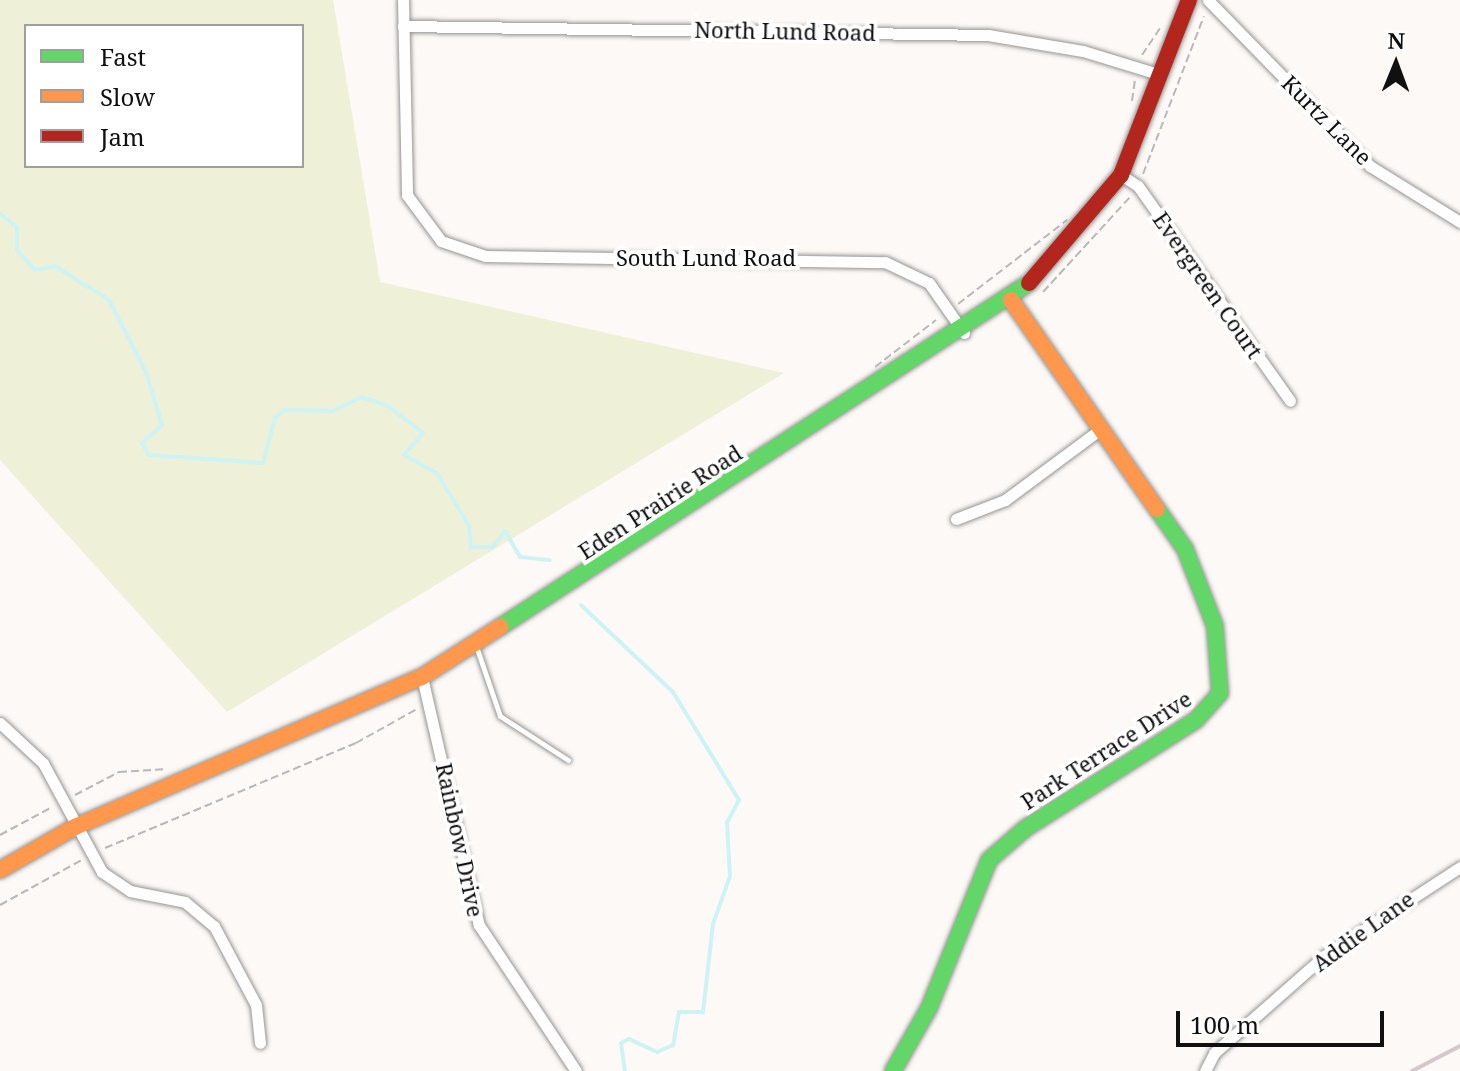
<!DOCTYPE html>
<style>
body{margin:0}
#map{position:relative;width:1460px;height:1071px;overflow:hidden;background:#fcf9f6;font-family:"Noto Serif",serif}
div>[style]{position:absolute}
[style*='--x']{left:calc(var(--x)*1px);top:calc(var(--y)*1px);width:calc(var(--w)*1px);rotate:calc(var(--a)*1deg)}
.green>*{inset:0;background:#eef0d7}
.stream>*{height:4px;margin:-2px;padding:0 2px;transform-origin:2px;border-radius:2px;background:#cef3f5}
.path>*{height:2px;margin-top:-1px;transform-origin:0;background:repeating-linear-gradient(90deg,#b9b8b8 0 8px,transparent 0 12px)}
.roads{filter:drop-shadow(0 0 2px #969594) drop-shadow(0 0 2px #969594)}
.lane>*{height:5px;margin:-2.5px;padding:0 2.5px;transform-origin:2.5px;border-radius:2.5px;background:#fffefe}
.street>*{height:11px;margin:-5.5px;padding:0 5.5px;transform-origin:5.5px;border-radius:5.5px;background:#fffefe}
.fast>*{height:16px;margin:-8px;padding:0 8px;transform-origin:8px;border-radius:8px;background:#63d668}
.slow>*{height:16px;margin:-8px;padding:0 8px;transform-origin:8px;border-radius:8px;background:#ff974d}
.jam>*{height:16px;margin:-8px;padding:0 8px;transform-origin:8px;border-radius:8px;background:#b3261e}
.rail>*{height:4px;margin:-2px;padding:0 2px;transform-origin:2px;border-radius:2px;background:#d7c6cc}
span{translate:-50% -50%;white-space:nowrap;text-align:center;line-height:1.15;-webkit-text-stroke:8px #fff;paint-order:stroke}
.street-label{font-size:22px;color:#101010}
.legend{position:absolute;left:24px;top:24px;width:280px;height:144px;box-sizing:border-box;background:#fff;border:2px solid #9f9f9f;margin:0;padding:10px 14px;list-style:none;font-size:24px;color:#101010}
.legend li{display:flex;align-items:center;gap:16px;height:40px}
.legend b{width:40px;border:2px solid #9f9f9f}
.north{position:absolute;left:1356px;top:24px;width:80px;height:80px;-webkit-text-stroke:6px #fff;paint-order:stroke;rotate:1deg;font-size:22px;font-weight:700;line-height:32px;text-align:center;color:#101010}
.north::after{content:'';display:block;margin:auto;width:28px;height:36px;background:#101010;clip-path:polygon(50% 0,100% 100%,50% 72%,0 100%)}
.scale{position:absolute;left:1176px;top:1011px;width:208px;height:36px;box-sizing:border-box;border:4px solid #101010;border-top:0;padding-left:10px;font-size:24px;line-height:28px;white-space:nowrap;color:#101010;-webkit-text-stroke:6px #fff;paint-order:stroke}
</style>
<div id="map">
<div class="green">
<i style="clip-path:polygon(evenodd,0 0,333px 0,380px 282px,784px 373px,227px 712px,0 460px,0 0,26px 26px,302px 26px,302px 166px,26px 166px,26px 26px)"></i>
</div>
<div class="stream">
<i style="--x:0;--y:214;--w:21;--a:37"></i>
<i style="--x:17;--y:227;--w:23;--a:90"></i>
<i style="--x:17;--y:250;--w:27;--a:48"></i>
<i style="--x:35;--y:270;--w:20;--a:-11"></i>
<i style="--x:55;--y:266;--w:64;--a:32.2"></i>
<i style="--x:109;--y:300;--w:81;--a:62.8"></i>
<i style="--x:146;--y:372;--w:55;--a:73.2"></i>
<i style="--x:162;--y:425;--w:27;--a:138"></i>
<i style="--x:142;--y:443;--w:14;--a:60"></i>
<i style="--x:149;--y:455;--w:114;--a:4"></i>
<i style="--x:263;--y:463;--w:47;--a:-75.1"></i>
<i style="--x:275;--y:418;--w:13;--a:-39"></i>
<i style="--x:285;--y:410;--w:48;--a:1.2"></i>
<i style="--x:333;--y:411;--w:32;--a:-26"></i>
<i style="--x:362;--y:397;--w:29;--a:20"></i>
<i style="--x:389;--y:407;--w:43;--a:37.4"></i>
<i style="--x:423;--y:433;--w:29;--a:131"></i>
<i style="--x:404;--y:455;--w:38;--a:29"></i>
<i style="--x:437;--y:473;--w:62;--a:58.9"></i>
<i style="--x:469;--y:526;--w:21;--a:85"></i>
<i style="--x:471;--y:547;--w:22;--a:0"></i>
<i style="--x:493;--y:547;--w:20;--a:-53"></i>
<i style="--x:505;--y:531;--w:30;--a:60"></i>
<i style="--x:520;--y:557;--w:30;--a:6"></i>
<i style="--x:581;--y:605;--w:127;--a:43.4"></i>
<i style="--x:673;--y:692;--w:127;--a:58.6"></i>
<i style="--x:739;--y:800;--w:26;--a:118"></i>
<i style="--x:727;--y:823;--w:53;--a:86.8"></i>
<i style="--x:730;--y:876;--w:51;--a:109.5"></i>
<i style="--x:713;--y:924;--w:89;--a:96.5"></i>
<i style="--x:703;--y:1012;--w:24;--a:180"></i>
<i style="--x:679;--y:1012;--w:34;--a:100"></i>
<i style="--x:673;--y:1045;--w:17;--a:156"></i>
<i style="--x:657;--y:1052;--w:31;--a:-155"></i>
<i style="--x:629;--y:1039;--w:9;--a:153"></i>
<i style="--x:621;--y:1043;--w:28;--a:82"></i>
</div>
<div class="path">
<i style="--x:1142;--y:55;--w:34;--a:-56"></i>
<i style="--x:1132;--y:101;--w:21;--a:-82"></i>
<i style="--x:1143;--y:174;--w:169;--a:-68.9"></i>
<i style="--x:1043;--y:292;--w:129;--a:-47.5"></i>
<i style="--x:958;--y:304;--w:138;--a:-37.6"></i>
<i style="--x:875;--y:367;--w:77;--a:-37.6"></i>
<i style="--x:75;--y:795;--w:50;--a:-27.6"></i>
<i style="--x:119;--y:772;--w:48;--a:-3.6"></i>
<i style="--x:0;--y:835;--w:59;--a:-28.3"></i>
<i style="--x:105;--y:848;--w:272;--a:-22.7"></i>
<i style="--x:356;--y:743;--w:70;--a:-29.1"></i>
<i style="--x:0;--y:905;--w:94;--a:-28.8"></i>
</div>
<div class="roads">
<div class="lane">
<i style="--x:476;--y:646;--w:74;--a:71.1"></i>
<i style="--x:500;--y:716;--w:81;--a:32.9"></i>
</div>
<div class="street">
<i style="--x:403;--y:0;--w:195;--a:88.8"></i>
<i style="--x:407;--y:195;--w:57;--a:53.5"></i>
<i style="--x:441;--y:241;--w:46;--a:18.8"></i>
<i style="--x:485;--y:256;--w:400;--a:0.9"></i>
<i style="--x:885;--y:262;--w:49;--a:25.5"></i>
<i style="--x:929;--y:283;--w:61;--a:55"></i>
<i style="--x:1208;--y:0;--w:232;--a:45.7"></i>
<i style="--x:1370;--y:166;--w:106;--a:31.9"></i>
<i style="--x:403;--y:26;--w:585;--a:0.88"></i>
<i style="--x:988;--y:35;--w:96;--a:9.6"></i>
<i style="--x:1083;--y:51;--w:82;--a:17.1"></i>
<i style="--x:1121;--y:175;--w:20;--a:33"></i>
<i style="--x:1138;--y:186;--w:263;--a:54.7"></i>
<i style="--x:956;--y:519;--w:53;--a:-21.2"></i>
<i style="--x:1005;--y:500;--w:121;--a:-36.6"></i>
<i style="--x:422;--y:677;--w:254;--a:77.1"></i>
<i style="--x:479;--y:925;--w:175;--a:56.4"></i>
<i style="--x:0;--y:723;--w:59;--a:42.9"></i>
<i style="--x:43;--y:763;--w:124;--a:61.6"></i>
<i style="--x:102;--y:872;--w:34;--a:34"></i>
<i style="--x:130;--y:891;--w:56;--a:11.3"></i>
<i style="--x:185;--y:902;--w:38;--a:40"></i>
<i style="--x:214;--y:926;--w:89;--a:62"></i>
<i style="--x:256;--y:1005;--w:38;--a:84"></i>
<i style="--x:1205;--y:1071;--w:20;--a:-63"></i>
<i style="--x:1214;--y:1053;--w:147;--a:-41.4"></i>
<i style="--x:1324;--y:956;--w:163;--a:-33.2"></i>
</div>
<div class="fast">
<i style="--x:500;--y:627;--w:631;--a:-33.04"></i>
<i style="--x:893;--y:1071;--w:73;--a:-60.3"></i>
<i style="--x:929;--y:1008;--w:160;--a:-67.9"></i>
<i style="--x:989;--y:860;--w:49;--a:-40.9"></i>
<i style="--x:1026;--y:828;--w:201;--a:-32.4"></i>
<i style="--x:1196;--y:720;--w:36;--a:-48"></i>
<i style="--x:1220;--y:693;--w:67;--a:-94.3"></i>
<i style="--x:1215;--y:626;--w:83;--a:-111.3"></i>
<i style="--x:1185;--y:549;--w:49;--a:-125"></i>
</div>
<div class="slow">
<i style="--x:1011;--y:300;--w:255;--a:55.1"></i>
<i style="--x:0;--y:870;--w:86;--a:-29.8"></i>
<i style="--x:75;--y:827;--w:378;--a:-23.4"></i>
<i style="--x:422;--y:677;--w:93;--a:-32.7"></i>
</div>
<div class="jam">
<i style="--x:1029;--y:283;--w:142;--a:-49.6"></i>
<i style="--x:1121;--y:175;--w:188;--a:-68.8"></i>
</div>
</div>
<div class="rail">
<i style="--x:1412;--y:1071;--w:54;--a:-27.5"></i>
</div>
<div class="street-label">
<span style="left:785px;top:31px;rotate:1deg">North Lund Road</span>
<span style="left:1327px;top:120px;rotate:45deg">Kurtz Lane</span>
<span style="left:706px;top:258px">South Lund Road</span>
<span style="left:1208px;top:285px;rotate:55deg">Evergreen Court</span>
<span style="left:660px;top:502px;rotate:-33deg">Eden Prairie Road</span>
<span style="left:1106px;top:750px;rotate:-33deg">Park Terrace Drive</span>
<span style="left:460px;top:840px;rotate:78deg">Rainbow Drive</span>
<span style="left:1363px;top:931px;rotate:-36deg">Addie Lane</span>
</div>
<ul class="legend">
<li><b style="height:10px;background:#63d668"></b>Fast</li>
<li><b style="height:10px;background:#ff974d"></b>Slow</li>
<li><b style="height:10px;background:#b3261e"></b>Jam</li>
</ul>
<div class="north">N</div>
<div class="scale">100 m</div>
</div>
